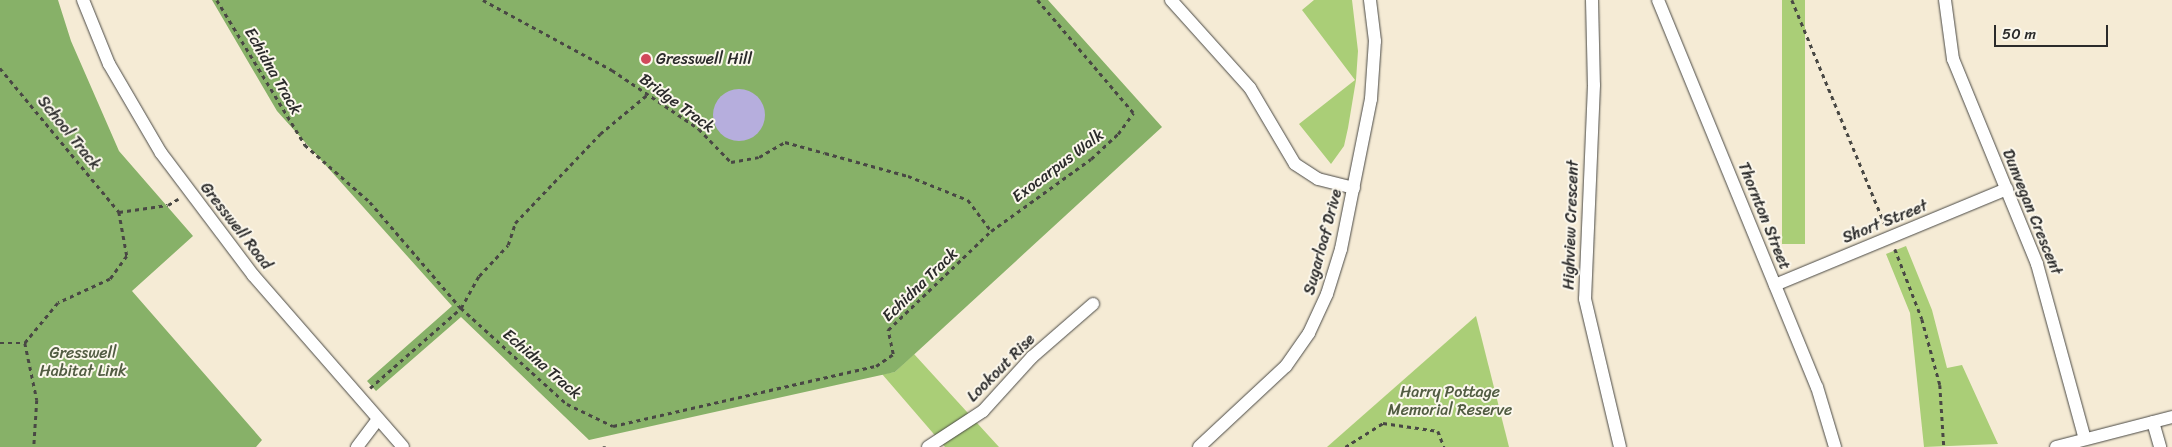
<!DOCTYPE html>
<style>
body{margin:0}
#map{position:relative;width:2172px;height:447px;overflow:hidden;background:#f5ebd5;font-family:Sriracha,sans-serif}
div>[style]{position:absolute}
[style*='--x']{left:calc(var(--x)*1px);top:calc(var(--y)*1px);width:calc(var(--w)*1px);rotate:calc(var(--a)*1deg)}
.green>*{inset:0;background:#aace77;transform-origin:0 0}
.forest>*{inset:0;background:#87b168}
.building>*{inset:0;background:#b6aedd}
.round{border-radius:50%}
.path>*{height:2.5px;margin-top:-1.25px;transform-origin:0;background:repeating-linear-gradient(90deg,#494844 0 4px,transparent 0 8px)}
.roads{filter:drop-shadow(0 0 1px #494844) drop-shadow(0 0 1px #494844)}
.minor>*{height:12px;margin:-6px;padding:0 6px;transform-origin:6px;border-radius:6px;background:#fff}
.dots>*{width:14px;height:14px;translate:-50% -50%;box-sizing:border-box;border:2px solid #fbf7ec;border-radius:50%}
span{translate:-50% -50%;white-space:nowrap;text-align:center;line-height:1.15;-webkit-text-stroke:4px #fbf7ec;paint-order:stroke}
.poi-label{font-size:16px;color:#2b2b2b}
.left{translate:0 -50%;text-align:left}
.street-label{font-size:16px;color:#2b2b2b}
.park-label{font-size:16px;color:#515c42}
.scale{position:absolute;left:1994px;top:25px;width:114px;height:22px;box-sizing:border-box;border:2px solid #2b2b2b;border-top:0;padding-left:6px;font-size:15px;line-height:18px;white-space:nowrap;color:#2b2b2b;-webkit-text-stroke:4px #fbf7ec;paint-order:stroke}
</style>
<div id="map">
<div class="green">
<i style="clip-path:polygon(1314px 0,1352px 0,1358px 51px,1356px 80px,1348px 128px,1344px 146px,1331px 164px,1299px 124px,1355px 80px,1302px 10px)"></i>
<i style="left:1782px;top:0;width:23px;height:244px"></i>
<i style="clip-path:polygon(1906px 246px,1932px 310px,1947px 368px,1962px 365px,1998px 444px,1924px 447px,1910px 313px,1886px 254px)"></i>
<i style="clip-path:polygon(1476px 316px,1509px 447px,1327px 447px)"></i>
<i style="clip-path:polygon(914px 354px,999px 447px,945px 447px,882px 374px,895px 372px)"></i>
</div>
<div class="forest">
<i style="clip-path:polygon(0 0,58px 0,71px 41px,119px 151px,193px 236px,132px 291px,262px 440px,256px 447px,0 447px)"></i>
<i style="clip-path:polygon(212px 0,1048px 0,1162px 127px,895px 372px,589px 440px,461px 317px,376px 391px,367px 381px,452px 306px,277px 111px)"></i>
</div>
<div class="building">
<i class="round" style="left:713px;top:89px;width:52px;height:52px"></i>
</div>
<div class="path">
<i style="--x:217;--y:0;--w:170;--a:58.7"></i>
<i style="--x:305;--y:145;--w:86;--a:41.2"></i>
<i style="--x:370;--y:202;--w:140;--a:49.4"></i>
<i style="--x:461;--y:308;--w:143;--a:42.2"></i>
<i style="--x:567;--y:404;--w:51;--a:25.6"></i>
<i style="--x:613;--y:426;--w:270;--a:-12.9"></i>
<i style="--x:876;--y:366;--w:21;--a:-35"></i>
<i style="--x:893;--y:354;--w:25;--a:-102"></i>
<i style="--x:888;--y:330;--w:143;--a:-43.9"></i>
<i style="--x:991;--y:231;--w:123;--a:-35.8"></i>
<i style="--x:1091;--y:159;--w:37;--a:-43"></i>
<i style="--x:1118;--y:134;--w:26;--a:-54"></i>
<i style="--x:1133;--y:113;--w:148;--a:-130.3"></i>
<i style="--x:483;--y:0;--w:147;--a:28.5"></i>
<i style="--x:612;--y:70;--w:105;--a:34.1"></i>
<i style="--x:699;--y:129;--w:46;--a:45.9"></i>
<i style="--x:731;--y:162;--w:28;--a:-10"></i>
<i style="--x:759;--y:157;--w:30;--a:-30"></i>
<i style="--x:785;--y:142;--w:41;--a:15.4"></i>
<i style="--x:825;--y:153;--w:86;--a:15.5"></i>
<i style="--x:908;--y:176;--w:65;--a:21.8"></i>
<i style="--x:968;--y:200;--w:39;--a:53"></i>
<i style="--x:1792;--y:0;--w:243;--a:67.5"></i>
<i style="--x:0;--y:68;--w:187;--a:50.4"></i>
<i style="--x:119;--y:212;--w:45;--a:79.7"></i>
<i style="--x:127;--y:256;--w:29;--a:126"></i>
<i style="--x:110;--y:279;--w:57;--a:155.2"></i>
<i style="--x:58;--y:303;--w:52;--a:129.5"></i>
<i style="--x:25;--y:343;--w:58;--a:78.1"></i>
<i style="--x:37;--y:400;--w:47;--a:93.7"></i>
<i style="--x:119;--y:212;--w:49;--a:-8.1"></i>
<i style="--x:168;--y:205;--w:12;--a:-31"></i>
<i style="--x:1895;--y:249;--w:75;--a:68.9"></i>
<i style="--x:1922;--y:319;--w:68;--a:74.7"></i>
<i style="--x:1940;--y:385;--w:62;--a:86.3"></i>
<i style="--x:0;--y:343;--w:25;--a:0"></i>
<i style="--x:370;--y:388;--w:121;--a:-41.3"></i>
<i style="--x:461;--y:308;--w:37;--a:-61"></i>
<i style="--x:479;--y:276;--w:42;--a:-46.9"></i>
<i style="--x:508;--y:245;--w:23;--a:-72"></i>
<i style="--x:515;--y:223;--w:123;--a:-46.3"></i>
<i style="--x:600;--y:134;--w:62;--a:-39.8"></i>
<i style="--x:604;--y:447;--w:1;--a:-90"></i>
<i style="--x:1345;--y:447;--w:45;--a:-32.3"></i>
<i style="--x:1383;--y:423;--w:56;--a:8.3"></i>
<i style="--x:1438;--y:431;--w:17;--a:69"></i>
</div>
<div class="roads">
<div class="minor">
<i style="--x:83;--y:0;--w:69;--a:67.9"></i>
<i style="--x:109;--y:64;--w:103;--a:59.7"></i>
<i style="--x:161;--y:153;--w:153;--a:53"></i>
<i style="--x:253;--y:275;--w:228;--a:48.9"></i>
<i style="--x:1171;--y:0;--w:118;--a:48.1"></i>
<i style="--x:1250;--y:88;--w:88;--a:59.4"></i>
<i style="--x:1295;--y:164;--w:27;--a:33"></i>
<i style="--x:1318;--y:179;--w:37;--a:14"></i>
<i style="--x:1592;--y:0;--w:85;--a:88.7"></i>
<i style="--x:1594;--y:85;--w:214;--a:92.4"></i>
<i style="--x:1585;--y:299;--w:152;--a:76.7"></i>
<i style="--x:1658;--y:0;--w:418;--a:67.7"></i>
<i style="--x:1817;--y:387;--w:63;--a:73.3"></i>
<i style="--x:1945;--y:0;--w:60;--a:82.3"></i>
<i style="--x:1953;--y:59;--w:222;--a:67.7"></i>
<i style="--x:2037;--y:264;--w:181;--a:74.7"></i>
<i style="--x:1775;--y:285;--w:251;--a:-22.5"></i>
<i style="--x:2153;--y:422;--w:26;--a:74"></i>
<i style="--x:357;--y:447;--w:35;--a:-53"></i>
<i style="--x:928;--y:447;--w:66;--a:-33.2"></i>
<i style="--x:983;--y:411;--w:73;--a:-47.8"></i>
<i style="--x:1032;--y:357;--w:81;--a:-41"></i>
<i style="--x:1199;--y:447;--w:119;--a:-43"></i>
<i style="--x:1286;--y:366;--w:40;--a:-55.1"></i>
<i style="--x:1309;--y:333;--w:43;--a:-65.2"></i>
<i style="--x:1327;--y:294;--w:47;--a:-72.7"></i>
<i style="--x:1341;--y:249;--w:153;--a:-78.7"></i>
<i style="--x:1371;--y:99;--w:58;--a:-86.1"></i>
<i style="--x:1375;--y:41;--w:41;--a:-97"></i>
<i style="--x:2056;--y:447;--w:120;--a:-14.5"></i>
</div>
</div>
<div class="dots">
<i style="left:646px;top:59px;background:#d1495b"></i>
</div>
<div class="poi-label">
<span class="left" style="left:656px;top:59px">Gresswell Hill</span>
</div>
<div class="street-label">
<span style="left:273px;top:71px;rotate:60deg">Echidna Track</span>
<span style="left:677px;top:103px;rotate:36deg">Bridge Track</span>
<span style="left:69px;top:133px;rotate:51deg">School Track</span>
<span style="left:1058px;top:166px;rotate:-37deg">Exocarpus Walk</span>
<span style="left:2032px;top:212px;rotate:68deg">Dunvegan Crescent</span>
<span style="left:1764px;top:216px;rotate:68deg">Thornton Street</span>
<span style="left:1885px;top:222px;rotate:-22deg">Short Street</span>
<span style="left:1571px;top:225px;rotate:-88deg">Highview Crescent</span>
<span style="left:236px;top:226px;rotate:52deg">Gresswell Road</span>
<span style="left:1323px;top:242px;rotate:-75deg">Sugarloaf Drive</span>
<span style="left:920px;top:285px;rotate:-44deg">Echidna Track</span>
<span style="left:542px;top:364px;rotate:41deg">Echidna Track</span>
<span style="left:1001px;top:368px;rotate:-45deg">Lookout Rise</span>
</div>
<div class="park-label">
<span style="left:83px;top:362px">Gresswell<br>Habitat Link</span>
<span style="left:1450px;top:401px">Harry Pottage<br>Memorial Reserve</span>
</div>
<div class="scale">50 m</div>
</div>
